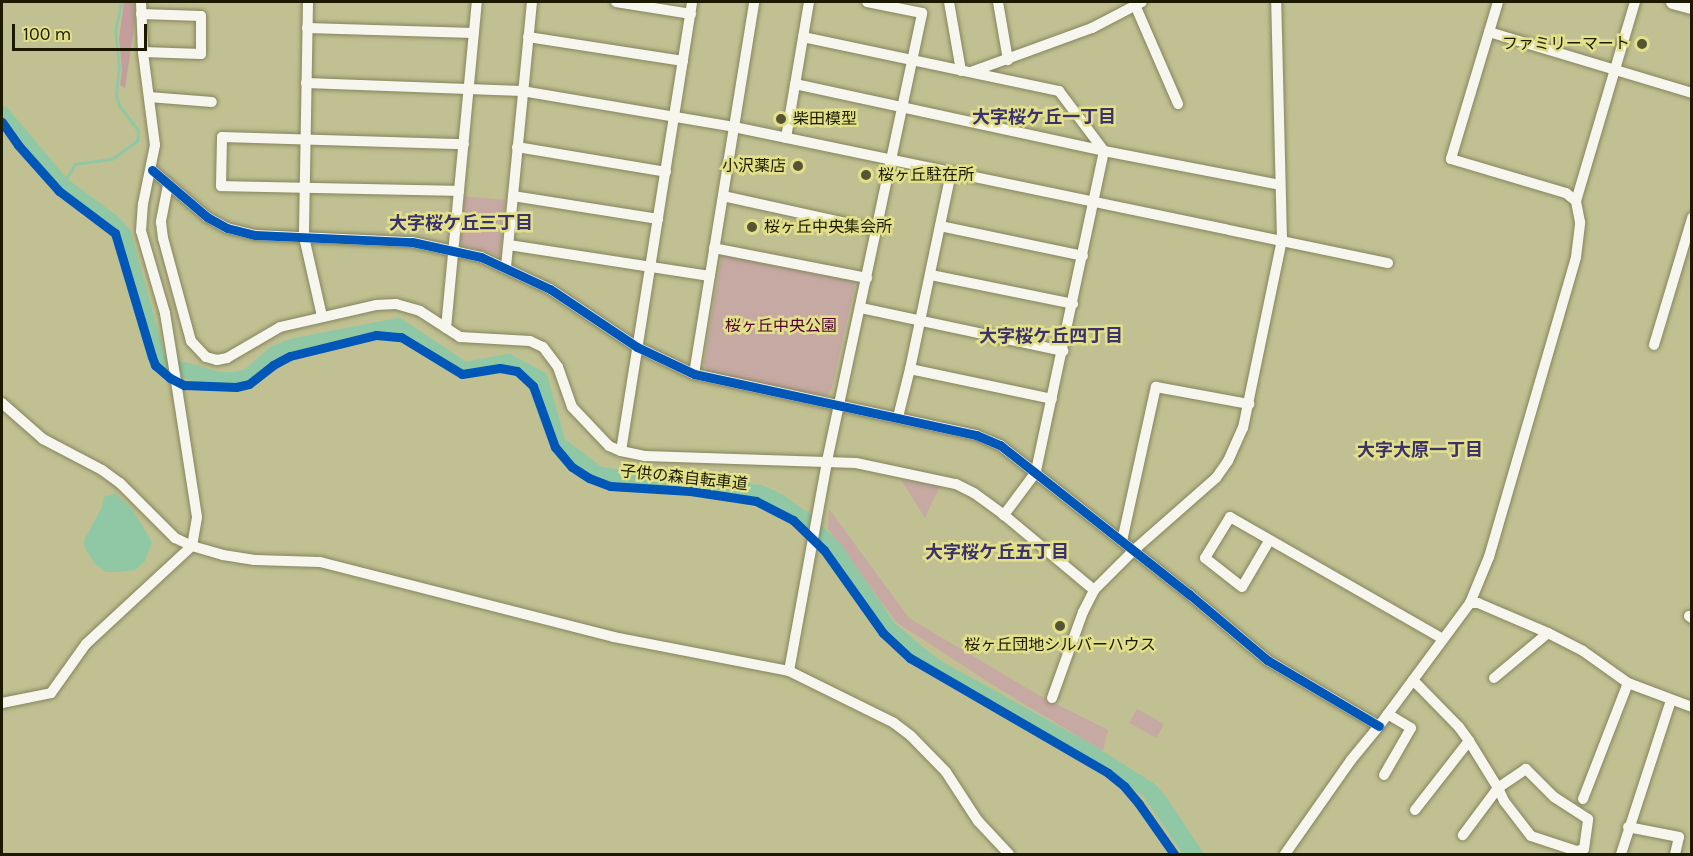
<!DOCTYPE html>
<meta charset="utf-8">
<style>
body{margin:0}
#map{position:relative;width:1693px;height:856px;overflow:hidden;background:#c1c092;font-family:Karla,"Noto Sans JP",sans-serif}
div>[style]{position:absolute}
[style*='--x']{left:calc(var(--x)*1px);top:calc(var(--y)*1px);width:calc(var(--w)*1px);rotate:calc(var(--a)*1deg)}
.green>*{inset:0;background:#c6a9a2;transform-origin:0 0}
.forest>*{inset:0;background:#c39e9c}
.water>*{inset:0;background:#90c8a5}
.stream>*{height:3px;margin:-1.5px;padding:0 1.5px;transform-origin:1.5px;border-radius:1.5px;background:#90c8a5}
.river>*{height:16px;margin:-8px;padding:0 8px;transform-origin:8px;border-radius:8px;background:#90c8a5}
.roads{filter:drop-shadow(0 0 2px #85845d) drop-shadow(0 0 2px #85845d)}
.minor>*{height:10px;margin:-5px;padding:0 5px;transform-origin:5px;border-radius:5px;background:#f6f6ef}
.major>*{height:14px;margin:-7px;padding:0 7px;transform-origin:7px;border-radius:7px;background:#f6f6ef}
.cycleway>*{height:9px;margin:-4.5px;padding:0 4.5px;transform-origin:4.5px;border-radius:4.5px;background:#0057b8}
.dots>*{width:16px;height:16px;translate:-50% -50%;box-sizing:border-box;border:3px solid #e2e18a;border-radius:50%}
span{translate:-50% -50%;white-space:nowrap;text-align:center;line-height:1.15;-webkit-text-stroke:5px #e2e18a;paint-order:stroke}
.poi-label{font-size:16px;color:#1b1a01}
.right{translate:-100% -50%;text-align:right}
.left{translate:0 -50%;text-align:left}
.park-label{font-size:16px;color:#4f0033}
.street-label{font-size:16px;color:#1b1a01}
.neighbourhood-label{font-size:18px;color:#3b316d;font-weight:700}
.frame{position:absolute;inset:0;border:3px solid #1b1a01;pointer-events:none}
.scale{position:absolute;left:12px;top:24px;width:135px;height:27px;box-sizing:border-box;border:3px solid #1b1a01;border-top:0;padding-left:8px;font-size:18px;line-height:21px;white-space:nowrap;color:#1b1a01;-webkit-text-stroke:4px #e2e18a;paint-order:stroke}
</style>
<div id="map">
<div class="green">
<i style="clip-path:polygon(462px 196px,505px 200px,500px 257px,493px 253px,462px 245px,459px 236px)"></i>
<i style="clip-path:polygon(722px 253px,856px 280px,832px 388px,827px 396px,709px 374px,706px 370px,704px 364px)"></i>
<i style="clip-path:polygon(901px 480px,940px 486px,925px 518px)"></i>
<i style="clip-path:polygon(829px 509px,909px 618px,1040px 696px,1108px 730px,1103px 751px,1004px 692px,896px 622px,828px 529px)"></i>
<i style="left:1137px;top:709px;width:31px;height:16px;rotate:29deg"></i>
</div>
<div class="forest">
<i style="clip-path:polygon(124px 2px,134px 2px,135px 22px,125px 88px,120px 85px,122px 70px,119px 39px)"></i>
</div>
<div class="water">
<i style="clip-path:polygon(115px 493px,132px 509px,152px 542px,145px 561px,135px 570px,120px 572px,106px 572px,96px 565px,85px 549px,84px 540px,101px 509px,104px 497px)"></i>
<i style="clip-path:polygon(1141px 775px,1156px 785px,1167px 798px,1204px 854px,1183px 854px,1135px 784px)"></i>
</div>
<div class="stream">
<i style="--x:62;--y:185;--w:25;--a:-58"></i>
<i style="--x:75;--y:164;--w:37;--a:-8"></i>
<i style="--x:112;--y:159;--w:31;--a:-36"></i>
<i style="--x:137;--y:141;--w:11;--a:-85"></i>
<i style="--x:138;--y:130;--w:31;--a:-128"></i>
<i style="--x:119;--y:106;--w:11;--a:-105"></i>
<i style="--x:116;--y:95;--w:27;--a:-84"></i>
<i style="--x:119;--y:68;--w:37;--a:-96"></i>
<i style="--x:115;--y:31;--w:30;--a:-78"></i>
</div>
<div class="river">
<i style="--x:2;--y:114;--w:93;--a:49.8"></i>
<i style="--x:62;--y:185;--w:62;--a:36.5"></i>
<i style="--x:112;--y:222;--w:16;--a:47"></i>
<i style="--x:123;--y:234;--w:131;--a:74.5"></i>
<i style="--x:158;--y:360;--w:9;--a:36"></i>
<i style="--x:165;--y:365;--w:56;--a:15.5"></i>
<i style="--x:219;--y:380;--w:17;--a:0"></i>
<i style="--x:236;--y:380;--w:12;--a:-14"></i>
<i style="--x:248;--y:377;--w:37;--a:-41"></i>
<i style="--x:276;--y:353;--w:19;--a:-21"></i>
<i style="--x:294;--y:346;--w:106;--a:-10.9"></i>
<i style="--x:398;--y:326;--w:79;--a:33.7"></i>
<i style="--x:464;--y:370;--w:45;--a:-10.3"></i>
<i style="--x:508;--y:362;--w:36;--a:28"></i>
<i style="--x:540;--y:379;--w:67;--a:74.5"></i>
<i style="--x:558;--y:444;--w:51;--a:37.1"></i>
<i style="--x:599;--y:475;--w:162;--a:6.4"></i>
<i style="--x:760;--y:493;--w:21;--a:25"></i>
<i style="--x:779;--y:502;--w:33;--a:35"></i>
<i style="--x:806;--y:521;--w:41;--a:45"></i>
<i style="--x:835;--y:550;--w:96;--a:55.6"></i>
<i style="--x:889;--y:629;--w:35;--a:40"></i>
<i style="--x:916;--y:652;--w:26;--a:37"></i>
<i style="--x:937;--y:668;--w:174;--a:28.9"></i>
<i style="--x:1089;--y:752;--w:71;--a:32.3"></i>
<i style="--x:1149;--y:790;--w:7;--a:56"></i>
</div>
<div class="roads">
<div class="minor">
<i style="--x:308;--y:2;--w:235;--a:91"></i>
<i style="--x:304;--y:237;--w:81;--a:77.2"></i>
<i style="--x:616;--y:2;--w:76;--a:9.1"></i>
<i style="--x:949;--y:2;--w:70;--a:80.1"></i>
<i style="--x:998;--y:2;--w:59;--a:80.2"></i>
<i style="--x:1498;--y:2;--w:164;--a:106.7"></i>
<i style="--x:1451;--y:159;--w:120;--a:16.5"></i>
<i style="--x:1566;--y:193;--w:13;--a:39"></i>
<i style="--x:1135;--y:5;--w:108;--a:66.5"></i>
<i style="--x:141;--y:14;--w:60;--a:1.9"></i>
<i style="--x:201;--y:16;--w:38;--a:90"></i>
<i style="--x:201;--y:54;--w:58;--a:-178"></i>
<i style="--x:307;--y:28;--w:167;--a:1.7"></i>
<i style="--x:1489;--y:32;--w:212;--a:16.7"></i>
<i style="--x:528;--y:37;--w:157;--a:8.8"></i>
<i style="--x:803;--y:37;--w:262;--a:11.9"></i>
<i style="--x:1059;--y:91;--w:75;--a:53.1"></i>
<i style="--x:1104;--y:151;--w:328;--a:102"></i>
<i style="--x:1036;--y:472;--w:54;--a:126.7"></i>
<i style="--x:971;--y:72;--w:129;--a:-20"></i>
<i style="--x:1092;--y:28;--w:56;--a:-27.5"></i>
<i style="--x:306;--y:83;--w:216;--a:2.1"></i>
<i style="--x:522;--y:91;--w:215;--a:9.6"></i>
<i style="--x:734;--y:127;--w:668;--a:11.75"></i>
<i style="--x:795;--y:84;--w:316;--a:12.2"></i>
<i style="--x:1104;--y:151;--w:179;--a:10.9"></i>
<i style="--x:149;--y:97;--w:63;--a:4.5"></i>
<i style="--x:786;--y:138;--w:138;--a:-80.4"></i>
<i style="--x:517;--y:147;--w:151;--a:9.5"></i>
<i style="--x:152;--y:170;--w:72;--a:40.5"></i>
<i style="--x:207;--y:217;--w:23;--a:29"></i>
<i style="--x:227;--y:228;--w:29;--a:14"></i>
<i style="--x:255;--y:235;--w:157;--a:2.6"></i>
<i style="--x:412;--y:242;--w:71;--a:12.3"></i>
<i style="--x:481;--y:257;--w:76;--a:24.9"></i>
<i style="--x:550;--y:289;--w:105;--a:33.7"></i>
<i style="--x:637;--y:347;--w:63;--a:25.3"></i>
<i style="--x:694;--y:374;--w:289;--a:12.2"></i>
<i style="--x:976;--y:435;--w:26;--a:23"></i>
<i style="--x:1000;--y:445;--w:241;--a:38.3"></i>
<i style="--x:1189;--y:594;--w:102;--a:40.2"></i>
<i style="--x:1267;--y:660;--w:130;--a:30.5"></i>
<i style="--x:168;--y:185;--w:38;--a:101"></i>
<i style="--x:161;--y:222;--w:16;--a:83"></i>
<i style="--x:163;--y:238;--w:107;--a:74.8"></i>
<i style="--x:191;--y:341;--w:22;--a:47"></i>
<i style="--x:206;--y:357;--w:11;--a:15"></i>
<i style="--x:217;--y:360;--w:10;--a:-11"></i>
<i style="--x:227;--y:358;--w:61;--a:-30.3"></i>
<i style="--x:280;--y:327;--w:98;--a:-12.9"></i>
<i style="--x:376;--y:305;--w:20;--a:-3"></i>
<i style="--x:396;--y:304;--w:25;--a:16"></i>
<i style="--x:420;--y:311;--w:48;--a:33"></i>
<i style="--x:460;--y:337;--w:70;--a:3.3"></i>
<i style="--x:530;--y:341;--w:14;--a:25"></i>
<i style="--x:543;--y:347;--w:25;--a:53"></i>
<i style="--x:558;--y:367;--w:42;--a:70.7"></i>
<i style="--x:572;--y:407;--w:54;--a:46.5"></i>
<i style="--x:609;--y:446;--w:13;--a:23"></i>
<i style="--x:621;--y:451;--w:25;--a:12"></i>
<i style="--x:645;--y:456;--w:211;--a:1.9"></i>
<i style="--x:856;--y:463;--w:102;--a:11.9"></i>
<i style="--x:956;--y:484;--w:20;--a:27"></i>
<i style="--x:974;--y:493;--w:37;--a:36"></i>
<i style="--x:1004;--y:515;--w:117;--a:39.8"></i>
<i style="--x:459;--y:191;--w:238;--a:-178.8"></i>
<i style="--x:221;--y:186;--w:49;--a:-88.8"></i>
<i style="--x:222;--y:137;--w:242;--a:1.7"></i>
<i style="--x:513;--y:196;--w:147;--a:9"></i>
<i style="--x:723;--y:196;--w:159;--a:12.4"></i>
<i style="--x:940;--y:226;--w:146;--a:11.8"></i>
<i style="--x:509;--y:245;--w:203;--a:8.8"></i>
<i style="--x:714;--y:248;--w:156;--a:11.1"></i>
<i style="--x:506;--y:267;--w:266;--a:-84.4"></i>
<i style="--x:931;--y:275;--w:145;--a:11.5"></i>
<i style="--x:861;--y:308;--w:207;--a:12"></i>
<i style="--x:446;--y:328;--w:327;--a:-84.6"></i>
<i style="--x:1654;--y:345;--w:133;--a:-73.3"></i>
<i style="--x:910;--y:369;--w:200;--a:-78.2"></i>
<i style="--x:694;--y:374;--w:377;--a:-80.8"></i>
<i style="--x:2;--y:403;--w:55;--a:41.3"></i>
<i style="--x:43;--y:439;--w:67;--a:27.7"></i>
<i style="--x:102;--y:470;--w:22;--a:36"></i>
<i style="--x:120;--y:483;--w:78;--a:45"></i>
<i style="--x:175;--y:538;--w:19;--a:25"></i>
<i style="--x:192;--y:546;--w:32;--a:16"></i>
<i style="--x:223;--y:555;--w:32;--a:9"></i>
<i style="--x:255;--y:560;--w:65;--a:1.8"></i>
<i style="--x:320;--y:562;--w:303;--a:14.3"></i>
<i style="--x:614;--y:637;--w:178;--a:11"></i>
<i style="--x:789;--y:671;--w:117;--a:26.3"></i>
<i style="--x:894;--y:723;--w:21;--a:37"></i>
<i style="--x:911;--y:736;--w:50;--a:45.8"></i>
<i style="--x:946;--y:772;--w:59;--a:56.9"></i>
<i style="--x:978;--y:821;--w:45;--a:46.8"></i>
<i style="--x:898;--y:417;--w:49;--a:-76"></i>
<i style="--x:910;--y:369;--w:145;--a:11.9"></i>
<i style="--x:621;--y:451;--w:455;--a:-81"></i>
<i style="--x:1122;--y:541;--w:158;--a:-77.6"></i>
<i style="--x:1156;--y:387;--w:95;--a:10.4"></i>
<i style="--x:1269;--y:541;--w:53;--a:120.4"></i>
<i style="--x:1242;--y:587;--w:47;--a:-141.9"></i>
<i style="--x:1205;--y:558;--w:48;--a:-58.6"></i>
<i style="--x:1230;--y:517;--w:245;--a:29.8"></i>
<i style="--x:1470;--y:603;--w:8;--a:0"></i>
<i style="--x:1478;--y:603;--w:76;--a:23.2"></i>
<i style="--x:1548;--y:633;--w:39;--a:27"></i>
<i style="--x:1583;--y:651;--w:55;--a:35.4"></i>
<i style="--x:1628;--y:683;--w:68;--a:20.6"></i>
<i style="--x:1689;--y:616;--w:4;--a:34"></i>
<i style="--x:789;--y:671;--w:213;--a:-79.7"></i>
<i style="--x:827;--y:461;--w:458;--a:-78"></i>
<i style="--x:922;--y:13;--w:56;--a:-168.7"></i>
<i style="--x:1494;--y:678;--w:70;--a:-39.8"></i>
<i style="--x:1413;--y:680;--w:66;--a:45.6"></i>
<i style="--x:1459;--y:727;--w:17;--a:54"></i>
<i style="--x:1469;--y:741;--w:55;--a:58.3"></i>
<i style="--x:1498;--y:788;--w:14;--a:65"></i>
<i style="--x:1504;--y:801;--w:44;--a:52.4"></i>
<i style="--x:1531;--y:836;--w:48;--a:18.1"></i>
<i style="--x:1577;--y:851;--w:7;--a:-16"></i>
<i style="--x:1584;--y:849;--w:30;--a:-82"></i>
<i style="--x:1588;--y:819;--w:40;--a:-147.1"></i>
<i style="--x:1554;--y:797;--w:40;--a:-135"></i>
<i style="--x:1526;--y:769;--w:34;--a:146"></i>
<i style="--x:1498;--y:788;--w:59;--a:126.7"></i>
<i style="--x:1052;--y:698;--w:91;--a:-70.2"></i>
<i style="--x:1083;--y:612;--w:25;--a:-63"></i>
<i style="--x:1094;--y:590;--w:57;--a:-45"></i>
<i style="--x:1134;--y:550;--w:109;--a:-41.3"></i>
<i style="--x:1216;--y:478;--w:21;--a:-55"></i>
<i style="--x:1228;--y:461;--w:36;--a:-66"></i>
<i style="--x:1243;--y:428;--w:192;--a:-78.3"></i>
<i style="--x:1282;--y:240;--w:238;--a:-91.4"></i>
<i style="--x:2;--y:703;--w:50;--a:-11.5"></i>
<i style="--x:51;--y:693;--w:60;--a:-54.5"></i>
<i style="--x:86;--y:644;--w:144;--a:-42.8"></i>
<i style="--x:192;--y:546;--w:29;--a:-80"></i>
<i style="--x:197;--y:517;--w:144;--a:-98.8"></i>
<i style="--x:175;--y:375;--w:63;--a:-99.2"></i>
<i style="--x:165;--y:313;--w:85;--a:-106.3"></i>
<i style="--x:141;--y:231;--w:27;--a:-86"></i>
<i style="--x:143;--y:204;--w:60;--a:-78.5"></i>
<i style="--x:155;--y:145;--w:94;--a:-97.4"></i>
<i style="--x:143;--y:52;--w:50;--a:-92.3"></i>
<i style="--x:1384;--y:775;--w:54;--a:-60.1"></i>
<i style="--x:1411;--y:728;--w:27;--a:-149"></i>
<i style="--x:1583;--y:799;--w:124;--a:-68.8"></i>
<i style="--x:1415;--y:810;--w:88;--a:-52"></i>
<i style="--x:1628;--y:827;--w:52;--a:11.1"></i>
<i style="--x:1679;--y:837;--w:17;--a:103"></i>
<i style="--x:1285;--y:854;--w:115;--a:-54.9"></i>
<i style="--x:1351;--y:760;--w:44;--a:-50.5"></i>
<i style="--x:1379;--y:726;--w:153;--a:-53.5"></i>
<i style="--x:1470;--y:603;--w:50;--a:-67.6"></i>
<i style="--x:1489;--y:557;--w:312;--a:-73.8"></i>
<i style="--x:1576;--y:257;--w:35;--a:-83"></i>
<i style="--x:1580;--y:222;--w:21;--a:-101"></i>
<i style="--x:1576;--y:201;--w:208;--a:-73.5"></i>
<i style="--x:1621;--y:854;--w:162;--a:-72"></i>
</div>
<div class="major">
<i style="--x:1673;--y:2;--w:20;--a:15"></i>
</div>
</div>
<div class="cycleway">
<i style="--x:2;--y:122;--w:28;--a:55"></i>
<i style="--x:18;--y:145;--w:62;--a:48.3"></i>
<i style="--x:59;--y:191;--w:70;--a:36.9"></i>
<i style="--x:115;--y:233;--w:129;--a:73.4"></i>
<i style="--x:152;--y:357;--w:9;--a:69"></i>
<i style="--x:155;--y:365;--w:20;--a:41"></i>
<i style="--x:170;--y:378;--w:16;--a:27"></i>
<i style="--x:184;--y:385;--w:52;--a:2.2"></i>
<i style="--x:236;--y:387;--w:13;--a:-13"></i>
<i style="--x:249;--y:384;--w:31;--a:-38"></i>
<i style="--x:273;--y:365;--w:19;--a:-28"></i>
<i style="--x:290;--y:356;--w:89;--a:-13.7"></i>
<i style="--x:376;--y:335;--w:25;--a:5"></i>
<i style="--x:401;--y:337;--w:71;--a:31.2"></i>
<i style="--x:462;--y:374;--w:38;--a:-9"></i>
<i style="--x:500;--y:368;--w:17;--a:10"></i>
<i style="--x:517;--y:371;--w:22;--a:43"></i>
<i style="--x:533;--y:386;--w:65;--a:70.2"></i>
<i style="--x:555;--y:447;--w:26;--a:50"></i>
<i style="--x:572;--y:467;--w:20;--a:33"></i>
<i style="--x:589;--y:478;--w:22;--a:21"></i>
<i style="--x:610;--y:486;--w:80;--a:3.6"></i>
<i style="--x:690;--y:491;--w:67;--a:8.6"></i>
<i style="--x:756;--y:501;--w:42;--a:27.2"></i>
<i style="--x:793;--y:520;--w:43;--a:44.1"></i>
<i style="--x:824;--y:550;--w:102;--a:54.6"></i>
<i style="--x:883;--y:633;--w:37;--a:43"></i>
<i style="--x:910;--y:658;--w:229;--a:30.1"></i>
<i style="--x:1108;--y:773;--w:21;--a:39"></i>
<i style="--x:1124;--y:786;--w:23;--a:50"></i>
<i style="--x:1139;--y:804;--w:61;--a:55"></i>
<i style="--x:152;--y:170;--w:72;--a:40.5"></i>
<i style="--x:207;--y:217;--w:23;--a:29"></i>
<i style="--x:227;--y:228;--w:29;--a:14"></i>
<i style="--x:255;--y:235;--w:157;--a:2.6"></i>
<i style="--x:412;--y:242;--w:71;--a:12.3"></i>
<i style="--x:481;--y:257;--w:76;--a:24.9"></i>
<i style="--x:550;--y:289;--w:105;--a:33.7"></i>
<i style="--x:637;--y:347;--w:63;--a:25.3"></i>
<i style="--x:694;--y:374;--w:289;--a:12.2"></i>
<i style="--x:976;--y:435;--w:26;--a:23"></i>
<i style="--x:1000;--y:445;--w:241;--a:38.3"></i>
<i style="--x:1189;--y:594;--w:102;--a:40.2"></i>
<i style="--x:1267;--y:660;--w:130;--a:30.5"></i>
</div>
<div class="dots">
<i style="left:1642px;top:44px;background:#555434"></i>
<i style="left:781px;top:119px;background:#555434"></i>
<i style="left:798px;top:166px;background:#555434"></i>
<i style="left:866px;top:175px;background:#555434"></i>
<i style="left:752px;top:227px;background:#555434"></i>
<i style="left:1060px;top:626px;background:#555434"></i>
</div>
<div class="poi-label">
<span class="right" style="left:1630px;top:44px">ファミリーマート</span>
<span class="left" style="left:793px;top:119px">柴田模型</span>
<span class="right" style="left:786px;top:166px">小沢薬店</span>
<span class="left" style="left:878px;top:175px">桜ヶ丘駐在所</span>
<span class="left" style="left:764px;top:227px">桜ヶ丘中央集会所</span>
<span style="left:1060px;top:645px">桜ヶ丘団地シルバーハウス</span>
</div>
<div class="park-label">
<span style="left:781px;top:326px">桜ヶ丘中央公園</span>
</div>
<div class="street-label">
<span style="left:684px;top:478px;rotate:6deg">子供の森自転車道</span>
</div>
<div class="neighbourhood-label">
<span style="left:1044px;top:117px">大字桜ケ丘一丁目</span>
<span style="left:461px;top:223px">大字桜ケ丘三丁目</span>
<span style="left:1051px;top:336px">大字桜ケ丘四丁目</span>
<span style="left:1420px;top:450px">大字大原一丁目</span>
<span style="left:997px;top:552px">大字桜ケ丘五丁目</span>
</div>
<div class="frame"></div>
<div class="scale">100 m</div>
</div>
